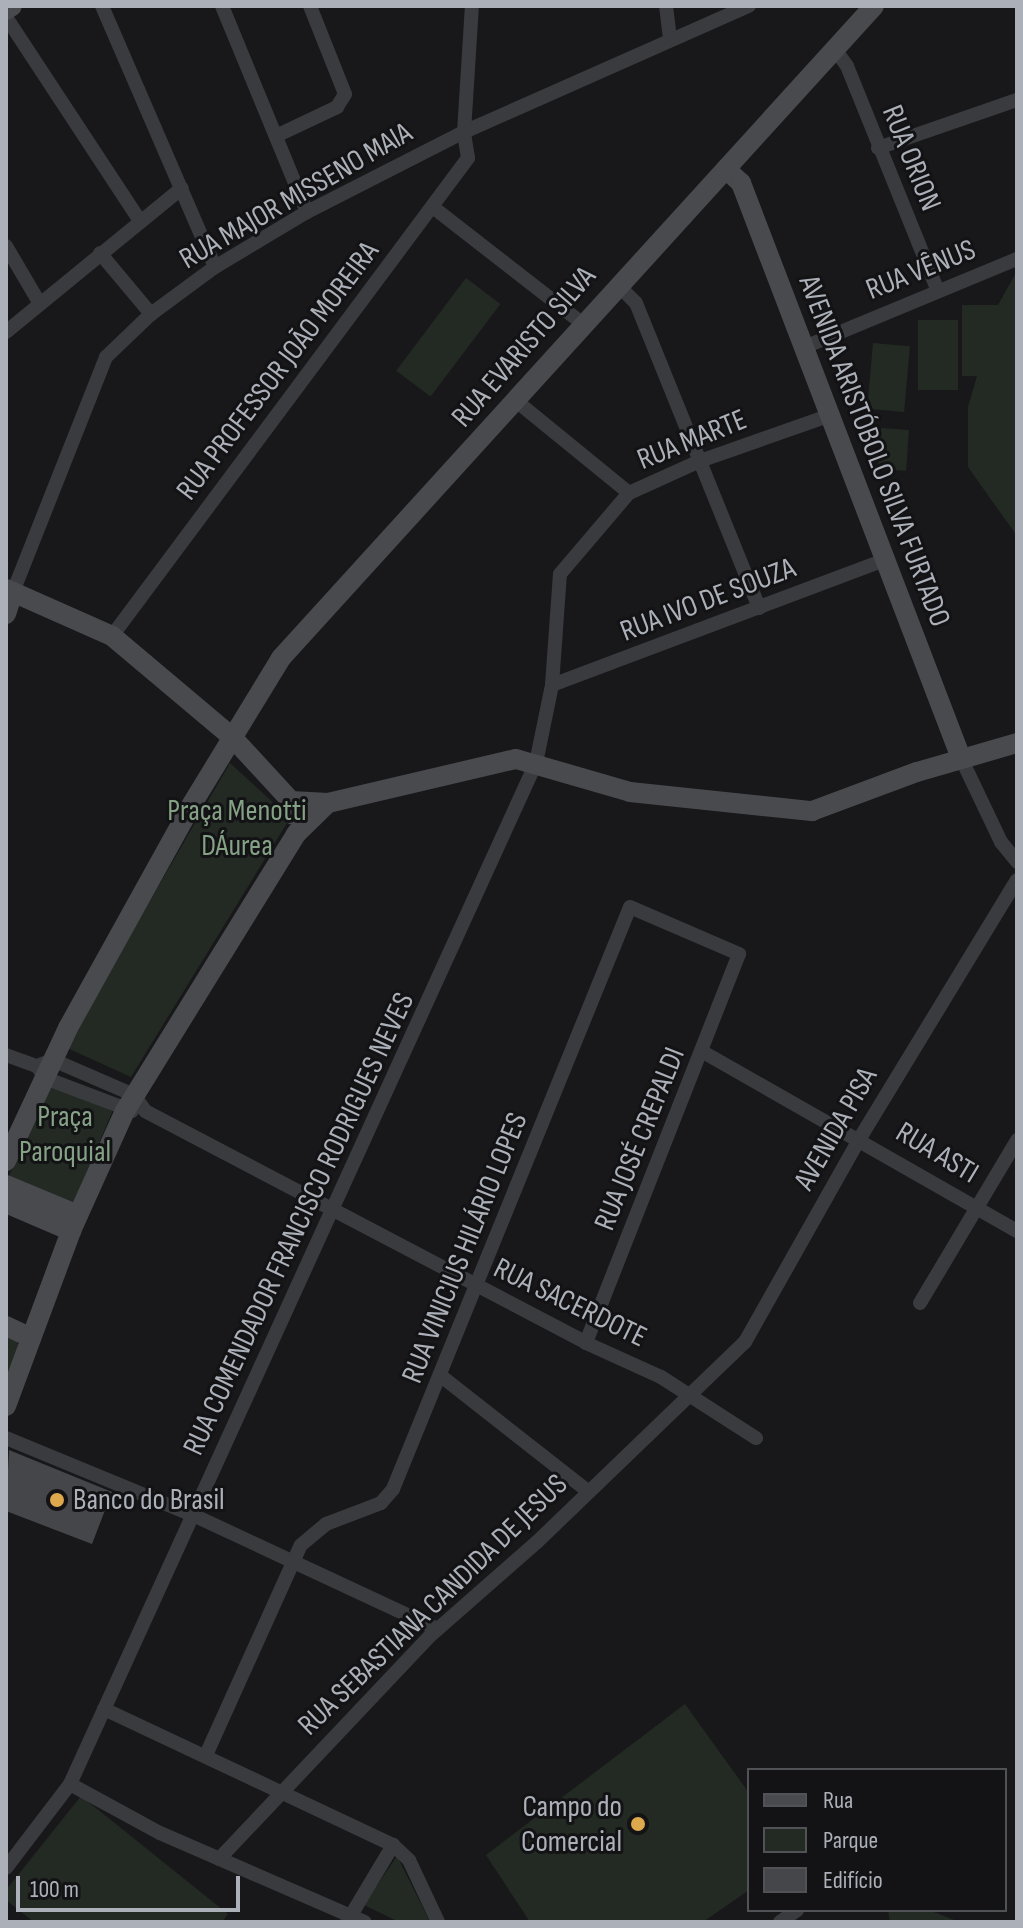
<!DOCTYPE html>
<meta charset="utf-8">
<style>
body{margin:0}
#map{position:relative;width:1023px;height:1928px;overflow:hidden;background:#18181a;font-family:"Sofia Sans Condensed",sans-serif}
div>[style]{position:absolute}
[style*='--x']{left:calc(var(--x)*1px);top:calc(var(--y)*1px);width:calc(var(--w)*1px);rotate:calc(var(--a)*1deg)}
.green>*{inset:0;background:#232a23;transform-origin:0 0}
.building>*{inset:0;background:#45464a}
.street>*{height:14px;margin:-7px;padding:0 7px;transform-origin:7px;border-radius:7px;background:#3a3b3f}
.secondary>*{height:20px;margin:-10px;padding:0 10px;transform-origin:10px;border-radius:10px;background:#484a4e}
.dots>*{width:22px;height:22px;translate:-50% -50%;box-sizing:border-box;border:4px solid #131315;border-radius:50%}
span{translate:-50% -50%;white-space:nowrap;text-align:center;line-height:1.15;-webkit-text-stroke:6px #131315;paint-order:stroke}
.street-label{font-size:30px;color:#acb0b8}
.park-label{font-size:30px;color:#85a186}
.poi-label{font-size:30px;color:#acb0b8}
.left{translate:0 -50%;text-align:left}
.right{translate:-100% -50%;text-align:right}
.frame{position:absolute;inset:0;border:8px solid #acb0b8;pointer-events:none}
.legend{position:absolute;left:747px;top:1768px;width:260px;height:144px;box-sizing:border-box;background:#131315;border:2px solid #505256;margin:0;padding:10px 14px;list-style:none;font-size:24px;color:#acb0b8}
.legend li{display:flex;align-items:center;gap:16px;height:40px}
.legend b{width:40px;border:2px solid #505256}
.scale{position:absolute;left:16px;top:1876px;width:224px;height:36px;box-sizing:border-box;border:4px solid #acb0b8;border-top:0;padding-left:10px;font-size:24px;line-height:28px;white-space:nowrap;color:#acb0b8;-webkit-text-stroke:6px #131315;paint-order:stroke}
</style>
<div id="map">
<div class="green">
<i style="clip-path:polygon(1017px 271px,1017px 536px,968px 467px,968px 407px,977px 376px,962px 376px,962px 305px,998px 305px)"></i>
<i style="left:466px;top:278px;width:43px;height:116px;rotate:37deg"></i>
<i style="left:918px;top:320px;width:40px;height:70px"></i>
<i style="left:873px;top:343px;width:37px;height:66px;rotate:5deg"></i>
<i style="left:881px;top:428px;width:28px;height:41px;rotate:4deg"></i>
<i style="clip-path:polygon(230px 763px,290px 818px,131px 1077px,65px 1047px)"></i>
<i style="left:48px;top:1084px;width:70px;height:106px;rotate:23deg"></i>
<i style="clip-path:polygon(6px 1337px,17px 1341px,19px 1349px,6px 1384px)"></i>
<i style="clip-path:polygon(685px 1704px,749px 1793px,749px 1890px,703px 1922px,530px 1922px,486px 1855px)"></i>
<i style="clip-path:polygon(81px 1796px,228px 1914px,222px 1922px,34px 1922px,6px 1900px,6px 1890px)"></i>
<i style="clip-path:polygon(397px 1856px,430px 1922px,399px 1922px,364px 1905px)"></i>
<i style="clip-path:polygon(888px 1910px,929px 1910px,959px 1922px,890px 1922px)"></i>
</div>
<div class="building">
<i style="clip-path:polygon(9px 1450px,112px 1492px,92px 1544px,6px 1511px)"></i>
</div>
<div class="street">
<i style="--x:102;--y:6;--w:284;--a:66.6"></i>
<i style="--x:222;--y:6;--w:223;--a:67.6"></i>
<i style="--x:666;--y:6;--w:34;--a:83"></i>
<i style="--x:6;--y:17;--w:244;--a:56.7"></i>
<i style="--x:834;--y:48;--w:22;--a:54"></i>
<i style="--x:847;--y:66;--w:240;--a:68"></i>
<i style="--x:276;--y:136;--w:68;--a:-25.4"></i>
<i style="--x:337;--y:107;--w:15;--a:-58"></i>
<i style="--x:345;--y:94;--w:95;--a:-111.7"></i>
<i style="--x:878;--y:148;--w:147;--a:-19.1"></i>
<i style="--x:434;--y:208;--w:189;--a:37.9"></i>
<i style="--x:6;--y:246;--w:67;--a:59.6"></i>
<i style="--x:100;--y:253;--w:80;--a:50.1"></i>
<i style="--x:618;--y:285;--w:25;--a:45"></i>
<i style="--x:636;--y:303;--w:329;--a:68"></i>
<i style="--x:6;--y:332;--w:227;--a:-39.3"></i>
<i style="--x:802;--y:348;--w:233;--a:-22.5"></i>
<i style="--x:515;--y:400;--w:147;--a:39.2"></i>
<i style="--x:13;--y:592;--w:253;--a:-68.4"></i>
<i style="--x:106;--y:357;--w:62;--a:-43.7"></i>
<i style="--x:151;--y:314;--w:79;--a:-36.3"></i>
<i style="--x:215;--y:267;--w:107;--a:-30.9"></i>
<i style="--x:307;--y:212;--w:176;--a:-27"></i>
<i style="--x:464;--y:132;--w:312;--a:-23.9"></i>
<i style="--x:112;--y:636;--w:596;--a:-53.32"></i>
<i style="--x:468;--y:158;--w:26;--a:-99"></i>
<i style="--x:464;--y:132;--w:126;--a:-86.4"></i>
<i style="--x:552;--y:685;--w:353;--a:-20.6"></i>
<i style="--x:961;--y:758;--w:93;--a:64.5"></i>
<i style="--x:1001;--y:842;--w:26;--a:51"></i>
<i style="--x:703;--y:1052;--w:361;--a:29.7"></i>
<i style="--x:6;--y:1055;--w:33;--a:20"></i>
<i style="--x:37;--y:1066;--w:14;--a:56"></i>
<i style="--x:45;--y:1078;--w:93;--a:20.8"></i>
<i style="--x:37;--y:1066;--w:17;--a:-21"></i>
<i style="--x:53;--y:1060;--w:88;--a:23.4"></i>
<i style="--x:134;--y:1095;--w:19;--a:55"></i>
<i style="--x:145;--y:1111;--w:498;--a:27.7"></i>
<i style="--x:586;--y:1343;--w:82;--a:24.4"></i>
<i style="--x:661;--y:1377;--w:113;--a:32.7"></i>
<i style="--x:920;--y:1303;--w:190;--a:-59.2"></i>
<i style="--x:441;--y:1376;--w:188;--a:38.1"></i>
<i style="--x:6;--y:1438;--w:202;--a:22.4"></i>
<i style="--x:193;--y:1515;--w:270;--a:25"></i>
<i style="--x:104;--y:1709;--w:319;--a:25.2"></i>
<i style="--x:393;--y:1845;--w:22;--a:43"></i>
<i style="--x:409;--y:1860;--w:68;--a:64.9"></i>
<i style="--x:206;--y:1755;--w:230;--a:-65.7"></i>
<i style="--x:301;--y:1545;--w:33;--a:-40"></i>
<i style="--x:326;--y:1524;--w:59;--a:-20.9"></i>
<i style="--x:381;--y:1503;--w:18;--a:-49"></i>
<i style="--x:393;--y:1489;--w:628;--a:-67.84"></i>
<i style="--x:630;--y:907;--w:119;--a:23.3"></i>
<i style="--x:739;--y:954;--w:418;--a:111.5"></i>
<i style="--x:70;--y:1784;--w:102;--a:28.6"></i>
<i style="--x:160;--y:1833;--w:223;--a:23.5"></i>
<i style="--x:219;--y:1859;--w:308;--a:-46.6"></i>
<i style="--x:431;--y:1635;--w:141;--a:-41.3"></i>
<i style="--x:537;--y:1542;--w:289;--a:-43.9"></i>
<i style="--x:745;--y:1342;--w:234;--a:-60.6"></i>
<i style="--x:860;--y:1138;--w:302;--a:-58.7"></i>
<i style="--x:6;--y:1868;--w:106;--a:-52.7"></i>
<i style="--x:70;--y:1784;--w:1122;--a:-65.47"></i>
<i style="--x:536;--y:763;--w:80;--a:-78.4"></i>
<i style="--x:552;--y:685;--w:111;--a:-85.9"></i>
<i style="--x:560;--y:574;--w:106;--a:-49.6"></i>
<i style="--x:629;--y:493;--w:78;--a:-24.3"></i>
<i style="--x:700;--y:461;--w:136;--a:-19.4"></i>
<i style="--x:347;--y:1922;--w:90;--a:-59.1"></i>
<i style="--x:780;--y:1922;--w:21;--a:-35"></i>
</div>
<div class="secondary">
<i style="--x:6;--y:10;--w:7;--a:-34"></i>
<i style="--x:726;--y:169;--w:21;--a:43"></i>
<i style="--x:741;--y:183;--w:616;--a:69.06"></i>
<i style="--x:6;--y:589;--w:116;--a:23.9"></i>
<i style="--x:112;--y:636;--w:157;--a:40.1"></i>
<i style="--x:232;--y:737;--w:87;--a:47.3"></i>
<i style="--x:291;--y:801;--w:14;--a:82"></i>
<i style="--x:6;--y:614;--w:23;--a:-72"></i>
<i style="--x:291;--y:801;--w:37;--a:3"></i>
<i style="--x:328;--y:803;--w:193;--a:-13.2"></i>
<i style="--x:516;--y:759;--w:119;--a:16.1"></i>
<i style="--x:630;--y:792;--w:183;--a:6"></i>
<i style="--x:812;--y:811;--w:112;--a:-20.4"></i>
<i style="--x:917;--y:772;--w:104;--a:-16.2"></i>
<i style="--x:6;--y:1161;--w:147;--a:-65"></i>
<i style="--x:68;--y:1028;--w:256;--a:-61"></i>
<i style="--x:192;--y:804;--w:171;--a:-58.6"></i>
<i style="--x:281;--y:658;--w:881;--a:-47.71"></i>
<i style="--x:6;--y:1185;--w:78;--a:22.6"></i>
<i style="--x:6;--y:1203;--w:71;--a:23.3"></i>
<i style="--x:6;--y:1326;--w:26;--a:25"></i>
<i style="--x:6;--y:1406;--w:187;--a:-69.6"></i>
<i style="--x:71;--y:1231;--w:132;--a:-65.8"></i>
<i style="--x:125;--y:1111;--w:326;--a:-58.3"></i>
<i style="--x:296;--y:834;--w:45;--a:-44.1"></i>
</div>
<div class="dots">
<i style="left:57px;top:1500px;background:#dea84d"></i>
<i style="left:638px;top:1824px;background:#dea84d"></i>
</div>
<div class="street-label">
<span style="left:911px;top:158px;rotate:68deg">RUA ORION</span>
<span style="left:296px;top:196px;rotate:-30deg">RUA MAJOR MISSENO MAIA</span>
<span style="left:921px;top:270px;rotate:-22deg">RUA VÊNUS</span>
<span style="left:524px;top:347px;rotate:-49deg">RUA EVARISTO SILVA</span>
<span style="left:278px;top:371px;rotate:-53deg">RUA PROFESSOR JOÃO MOREIRA</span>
<span style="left:692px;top:440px;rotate:-22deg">RUA MARTE</span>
<span style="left:874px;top:451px;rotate:69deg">AVENIDA ARISTÓBOLO SILVA FURTADO</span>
<span style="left:708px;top:600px;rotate:-21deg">RUA IVO DE SOUZA</span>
<span style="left:836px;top:1129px;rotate:-60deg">AVENIDA PISA</span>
<span style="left:640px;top:1139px;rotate:-68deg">RUA JOSÉ CREPALDI</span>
<span style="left:937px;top:1153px;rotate:31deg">RUA ASTI</span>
<span style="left:299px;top:1224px;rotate:-65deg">RUA COMENDADOR FRANCISCO RODRIGUES NEVES</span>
<span style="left:465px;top:1248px;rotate:-68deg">RUA VINICIUS HILÁRIO LOPES</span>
<span style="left:570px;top:1303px;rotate:26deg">RUA SACERDOTE</span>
<span style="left:433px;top:1605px;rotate:-44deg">RUA SEBASTIANA CANDIDA DE JESUS</span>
</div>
<div class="park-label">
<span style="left:237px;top:828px">Praça Menotti<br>DÁurea</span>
<span style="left:65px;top:1134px">Praça<br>Paroquial</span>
</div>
<div class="poi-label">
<span class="left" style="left:73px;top:1500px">Banco do Brasil</span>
<span class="right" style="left:622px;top:1824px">Campo do<br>Comercial</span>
</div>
<div class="frame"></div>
<ul class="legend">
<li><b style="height:10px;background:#484a4e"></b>Rua</li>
<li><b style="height:22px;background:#232a23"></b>Parque</li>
<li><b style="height:22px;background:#45464a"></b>Edifício</li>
</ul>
<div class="scale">100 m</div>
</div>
